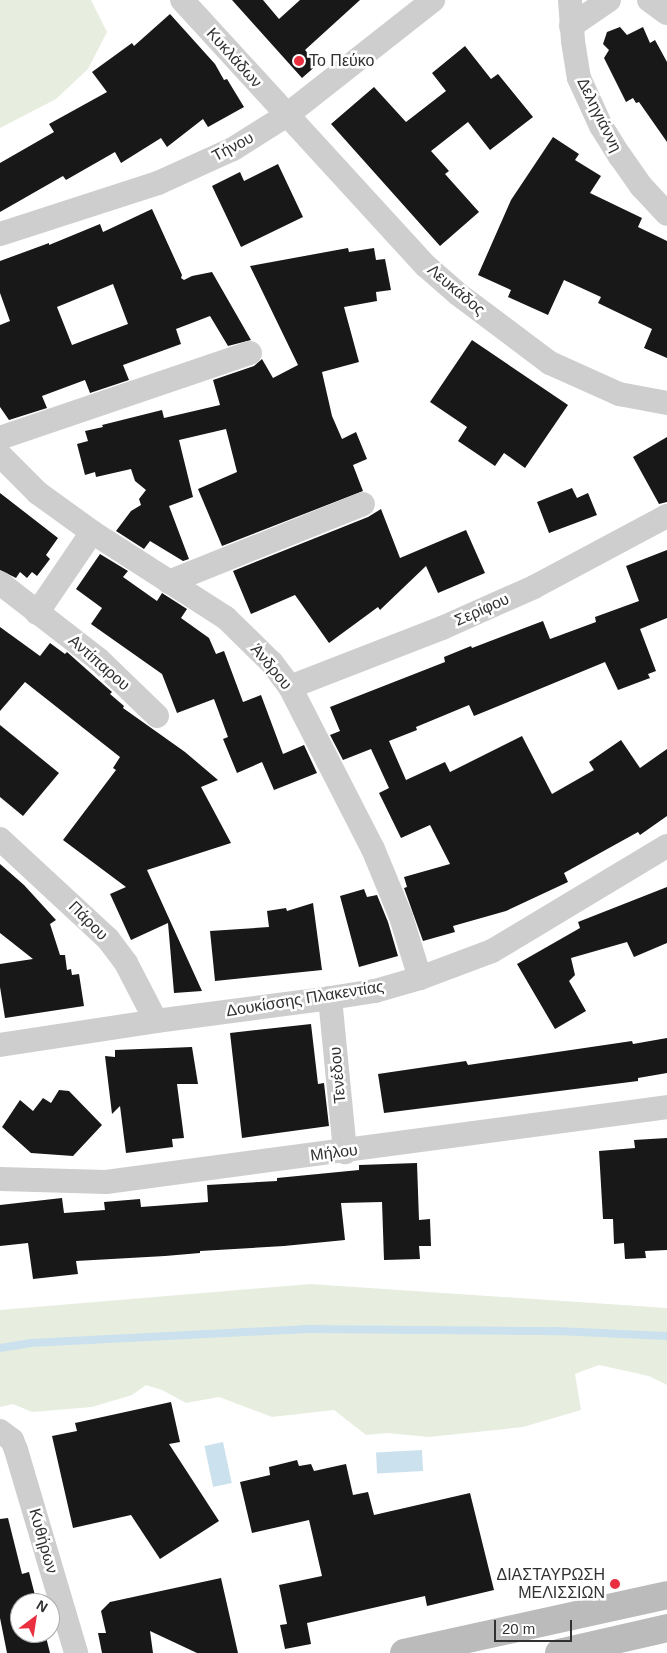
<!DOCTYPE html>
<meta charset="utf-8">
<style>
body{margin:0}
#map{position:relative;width:667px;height:1653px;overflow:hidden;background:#fff;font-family:Helvetica,sans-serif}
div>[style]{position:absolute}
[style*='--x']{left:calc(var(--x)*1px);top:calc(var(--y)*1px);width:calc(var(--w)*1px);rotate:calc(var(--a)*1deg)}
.green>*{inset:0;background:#e7eedf}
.water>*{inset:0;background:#cbe1ee;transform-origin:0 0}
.stream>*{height:8px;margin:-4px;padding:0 4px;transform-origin:4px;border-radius:4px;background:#cbe1ee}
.building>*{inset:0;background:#181818}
.street>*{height:24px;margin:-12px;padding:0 12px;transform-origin:12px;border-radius:12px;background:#cecece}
.secondary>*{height:28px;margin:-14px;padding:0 14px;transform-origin:14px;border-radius:14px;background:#bbb}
.dots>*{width:14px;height:14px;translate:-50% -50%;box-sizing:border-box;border:2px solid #fff;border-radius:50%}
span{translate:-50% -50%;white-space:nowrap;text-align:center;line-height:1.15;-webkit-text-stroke:5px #fff;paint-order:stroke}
.street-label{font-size:16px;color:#313131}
.poi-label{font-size:16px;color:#313131}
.left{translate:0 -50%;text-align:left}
.right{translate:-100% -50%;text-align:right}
.north{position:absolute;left:10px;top:1593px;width:50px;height:50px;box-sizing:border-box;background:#fff;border:1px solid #adadad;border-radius:50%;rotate:31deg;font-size:14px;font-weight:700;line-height:20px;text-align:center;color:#313131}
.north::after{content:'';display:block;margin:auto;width:18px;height:22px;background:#ea3040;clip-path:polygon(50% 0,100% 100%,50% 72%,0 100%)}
.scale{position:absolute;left:494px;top:1620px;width:78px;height:22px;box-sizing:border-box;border:2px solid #313131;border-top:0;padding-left:6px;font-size:15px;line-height:18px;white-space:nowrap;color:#313131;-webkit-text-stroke:4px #fff;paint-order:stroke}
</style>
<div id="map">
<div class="green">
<i style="clip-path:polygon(0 0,91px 0,107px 32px,88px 69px,56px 99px,0 128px)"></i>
<i style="clip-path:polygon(310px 1284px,667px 1308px,667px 1385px,649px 1376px,599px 1365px,575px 1374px,581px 1410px,523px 1427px,429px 1437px,387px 1433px,366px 1435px,334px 1410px,272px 1417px,219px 1397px,186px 1403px,162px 1390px,146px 1385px,132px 1395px,92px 1407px,32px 1412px,13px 1404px,0 1407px,0 1310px)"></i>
</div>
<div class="water">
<i style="left:223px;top:1442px;width:42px;height:19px;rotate:78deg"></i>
<i style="left:422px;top:1450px;width:21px;height:46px;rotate:87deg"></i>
</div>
<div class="stream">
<i style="--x:0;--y:1348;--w:30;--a:-9"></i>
<i style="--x:30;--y:1343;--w:274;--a:-2.9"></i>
<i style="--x:304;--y:1329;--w:252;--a:0.5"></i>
<i style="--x:556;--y:1331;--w:111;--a:2.6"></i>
</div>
<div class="building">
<i style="clip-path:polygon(232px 0,263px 0,279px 19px,300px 0,360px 0,305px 50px,318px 64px,302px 78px)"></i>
<i style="clip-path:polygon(170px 14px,215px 64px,224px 80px,227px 79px,244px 107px,208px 127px,203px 119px,167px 147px,161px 138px,121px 163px,115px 152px,66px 180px,63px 176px,0 212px,0 163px,54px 132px,49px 124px,107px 92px,92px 72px,132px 43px,134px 46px)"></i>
<i style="clip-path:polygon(620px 27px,627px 35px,643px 27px,650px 43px,655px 40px,667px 62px,667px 142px,639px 102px,636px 103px,633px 98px,626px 102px,604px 58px,609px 50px,603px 44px,607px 32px)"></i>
<i style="clip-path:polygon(465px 46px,491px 79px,498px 74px,533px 117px,490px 150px,468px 122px,431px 151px,449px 171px,445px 174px,479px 212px,440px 246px,331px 124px,374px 87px,406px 122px,446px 91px,432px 73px)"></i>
<i style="clip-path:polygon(553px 137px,579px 154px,575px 160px,601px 176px,590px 193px,642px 218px,638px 227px,667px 241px,667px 358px,644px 348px,652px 329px,598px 303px,601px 297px,564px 280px,548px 315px,508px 297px,511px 290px,478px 275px,511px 200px)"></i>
<i style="clip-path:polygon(278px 164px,303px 217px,241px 247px,212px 186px,240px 172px,244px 181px)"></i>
<i style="clip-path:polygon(evenodd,152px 209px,182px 275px,181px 278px,184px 280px,192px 276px,212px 272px,251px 340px,228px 346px,210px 316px,176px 329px,181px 344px,123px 365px,129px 380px,90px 393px,85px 380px,42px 396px,47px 408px,9px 420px,0 407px,0 325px,10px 321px,0 293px,0 261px,49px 243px,49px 245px,100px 224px,103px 232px,152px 209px,113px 284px,128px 324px,72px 345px,57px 307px,113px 284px)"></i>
<i style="clip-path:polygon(348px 248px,349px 252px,374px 248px,376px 260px,385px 259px,391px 290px,376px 292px,377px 301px,344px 307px,359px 362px,322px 372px,332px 416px,342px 439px,356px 432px,367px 459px,353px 465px,363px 491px,222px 546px,198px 489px,237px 472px,226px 429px,179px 440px,193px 497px,169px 506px,189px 559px,183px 561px,150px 541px,144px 549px,116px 531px,131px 511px,141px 505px,139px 499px,146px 490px,135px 481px,131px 469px,96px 477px,95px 472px,85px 475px,77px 444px,88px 441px,85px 431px,103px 427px,102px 425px,162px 410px,164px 418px,220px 405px,213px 380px,254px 366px,262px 359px,273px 378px,298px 365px,250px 266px)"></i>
<i style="clip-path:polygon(472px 340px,568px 405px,525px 468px,504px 453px,495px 466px,458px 441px,467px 427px,430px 402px)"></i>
<i style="clip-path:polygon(667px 437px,667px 502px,659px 504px,633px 457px)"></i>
<i style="clip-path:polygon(572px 488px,577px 498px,588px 493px,597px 515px,549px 533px,537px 502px)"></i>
<i style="clip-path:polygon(0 493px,58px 538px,46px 555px,50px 559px,37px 576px,32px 572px,27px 578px,20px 572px,16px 578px,0 570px)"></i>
<i style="clip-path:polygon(381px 509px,400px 558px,466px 530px,485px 573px,438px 593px,426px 566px,380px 610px,378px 607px,329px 643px,295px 595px,251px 614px,233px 571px,368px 517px)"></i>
<i style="clip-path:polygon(667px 550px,667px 618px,640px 629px,656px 671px,648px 674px,650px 678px,618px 690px,605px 662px,474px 716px,469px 705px,416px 727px,417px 730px,389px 741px,406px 780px,445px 762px,450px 772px,522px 736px,552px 794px,594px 770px,589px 762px,621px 740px,640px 768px,667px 749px,667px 816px,640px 835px,638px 832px,564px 873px,568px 882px,506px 911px,453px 926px,455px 932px,423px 941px,404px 888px,407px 887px,404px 877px,450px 864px,430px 825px,401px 838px,379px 793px,389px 788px,371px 749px,343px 760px,330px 735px,340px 731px,330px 707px,445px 662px,444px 657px,471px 646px,472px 648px,543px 621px,550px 639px,596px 622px,595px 617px,639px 601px,626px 566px)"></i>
<i style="clip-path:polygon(100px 554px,128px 571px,123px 577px,157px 601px,162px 593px,187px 609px,181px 618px,209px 638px,216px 654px,224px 651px,243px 702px,261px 695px,283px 754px,304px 745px,317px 773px,274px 790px,262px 762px,237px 773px,223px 739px,228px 737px,214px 699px,177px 713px,162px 674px,91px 624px,102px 608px,76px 589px)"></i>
<i style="clip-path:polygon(0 627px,40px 656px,50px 643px,65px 654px,67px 652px,112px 692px,110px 694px,124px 706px,123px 708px,185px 752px,218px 780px,201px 787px,231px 843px,147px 870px,202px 991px,174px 993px,168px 923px,131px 940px,110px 894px,126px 887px,63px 840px,116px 770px,113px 768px,120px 757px,25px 682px,0 711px)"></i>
<i style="clip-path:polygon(0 725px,59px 773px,23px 816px,0 797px)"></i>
<i style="clip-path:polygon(0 864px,24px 885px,56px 920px,50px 924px,60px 955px,65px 955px,67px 970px,71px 969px,72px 975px,79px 974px,84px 1006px,5px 1018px,0 987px,0 964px,33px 959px,0 933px)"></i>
<i style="clip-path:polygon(667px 887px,667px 943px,634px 957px,627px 942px,571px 958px,575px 975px,569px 981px,586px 1011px,555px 1029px,517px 964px,580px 928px,578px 922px)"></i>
<i style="clip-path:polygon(364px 889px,367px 897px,377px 895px,388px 922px,398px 956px,359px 967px,340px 896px)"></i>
<i style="clip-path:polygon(313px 903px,322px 970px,215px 981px,210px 931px,269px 927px,267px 911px,286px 908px,287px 911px)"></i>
<i style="clip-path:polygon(311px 1024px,318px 1084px,324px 1083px,329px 1126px,242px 1138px,230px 1033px)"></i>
<i style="clip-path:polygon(667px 1038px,667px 1073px,638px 1078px,638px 1081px,384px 1113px,378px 1074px,466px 1061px,468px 1065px,632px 1041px,633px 1044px)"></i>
<i style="clip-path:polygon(192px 1047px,198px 1084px,177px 1084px,184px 1138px,172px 1139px,173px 1147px,126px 1153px,120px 1106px,112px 1114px,105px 1056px,115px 1057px,115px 1050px)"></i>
<i style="clip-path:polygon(59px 1090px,69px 1091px,102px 1125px,73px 1156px,31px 1153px,2px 1127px,20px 1100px,33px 1111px,43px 1098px,51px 1103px)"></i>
<i style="clip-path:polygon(667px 1138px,667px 1250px,645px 1251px,646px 1258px,625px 1259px,624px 1243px,614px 1244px,613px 1219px,603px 1219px,599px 1151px,635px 1148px,634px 1140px)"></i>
<i style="clip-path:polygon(417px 1163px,419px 1220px,430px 1219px,431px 1246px,419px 1246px,420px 1259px,384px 1260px,382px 1202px,341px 1203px,345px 1240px,284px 1246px,200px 1251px,200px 1253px,165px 1256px,76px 1261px,78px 1274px,33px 1279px,28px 1243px,0 1246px,0 1205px,62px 1198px,64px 1213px,105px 1210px,104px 1202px,140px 1199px,141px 1207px,208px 1202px,207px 1185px,277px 1181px,277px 1178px,359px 1170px,359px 1165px)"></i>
<i style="clip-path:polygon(171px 1402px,180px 1442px,169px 1444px,219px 1521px,160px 1559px,131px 1515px,73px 1528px,52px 1436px,77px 1431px,75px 1423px)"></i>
<i style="clip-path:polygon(297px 1460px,299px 1466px,311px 1464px,314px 1471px,346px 1464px,353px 1495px,368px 1492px,374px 1515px,470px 1493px,494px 1590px,427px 1606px,425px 1596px,307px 1623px,311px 1644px,285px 1649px,280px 1625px,287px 1624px,279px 1585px,322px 1576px,309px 1520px,252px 1533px,240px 1482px,270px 1475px,269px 1467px)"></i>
<i style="clip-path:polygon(8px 1518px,22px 1574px,29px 1572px,37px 1603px,20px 1603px,20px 1633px,45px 1633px,50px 1653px,7px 1653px,0 1618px,0 1519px)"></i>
<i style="clip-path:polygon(221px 1578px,238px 1653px,197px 1653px,150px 1631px,153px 1653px,102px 1653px,98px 1633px,106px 1633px,101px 1611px,110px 1602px)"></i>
</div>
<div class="street">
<i style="--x:182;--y:0;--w:361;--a:47.5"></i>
<i style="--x:426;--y:266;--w:43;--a:41.2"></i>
<i style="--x:458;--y:294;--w:115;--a:36.9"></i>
<i style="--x:550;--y:363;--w:76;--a:24.2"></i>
<i style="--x:619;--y:394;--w:49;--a:10.6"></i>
<i style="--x:570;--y:0;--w:41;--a:85.8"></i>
<i style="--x:573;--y:41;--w:37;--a:81"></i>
<i style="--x:579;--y:78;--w:53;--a:65.4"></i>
<i style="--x:601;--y:126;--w:36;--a:58"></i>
<i style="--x:620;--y:156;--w:37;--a:55"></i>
<i style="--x:641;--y:186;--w:38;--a:47"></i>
<i style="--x:649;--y:0;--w:22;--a:36"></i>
<i style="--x:571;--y:26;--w:46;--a:-34.4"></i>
<i style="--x:0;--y:234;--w:166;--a:-17.9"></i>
<i style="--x:158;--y:183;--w:82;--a:-24.4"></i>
<i style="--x:233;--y:149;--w:64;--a:-32.2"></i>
<i style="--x:287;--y:115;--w:186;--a:-38.2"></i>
<i style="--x:0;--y:438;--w:264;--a:-18.8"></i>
<i style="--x:0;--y:455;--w:54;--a:45"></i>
<i style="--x:38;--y:493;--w:67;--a:35.8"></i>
<i style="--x:92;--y:532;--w:159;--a:32.7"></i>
<i style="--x:226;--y:618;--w:64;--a:44.4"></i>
<i style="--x:272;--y:663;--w:30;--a:53"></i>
<i style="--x:290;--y:687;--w:182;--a:62.9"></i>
<i style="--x:373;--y:849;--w:74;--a:67.6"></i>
<i style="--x:401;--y:917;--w:64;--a:72.7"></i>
<i style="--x:169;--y:582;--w:209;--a:-21.9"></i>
<i style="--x:0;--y:583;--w:124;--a:37.8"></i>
<i style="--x:98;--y:659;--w:82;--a:44"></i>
<i style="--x:37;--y:613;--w:98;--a:-55.8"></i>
<i style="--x:290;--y:687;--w:163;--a:-21.2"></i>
<i style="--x:442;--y:628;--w:101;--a:-24"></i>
<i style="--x:534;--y:587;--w:151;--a:-28.1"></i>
<i style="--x:0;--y:839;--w:147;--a:42.8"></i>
<i style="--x:108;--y:939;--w:30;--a:53"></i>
<i style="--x:126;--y:963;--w:65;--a:62.7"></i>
<i style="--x:330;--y:998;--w:155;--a:84.4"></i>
<i style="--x:0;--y:1045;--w:158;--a:-8.7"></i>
<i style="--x:156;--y:1021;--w:176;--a:-7.5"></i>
<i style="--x:330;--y:998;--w:46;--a:-8.8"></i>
<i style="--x:375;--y:991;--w:47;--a:-16.1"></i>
<i style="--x:420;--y:978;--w:77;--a:-20.6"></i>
<i style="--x:492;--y:951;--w:204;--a:-31"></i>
<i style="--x:0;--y:1179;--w:106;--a:1.6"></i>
<i style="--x:106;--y:1182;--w:566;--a:-7.61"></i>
<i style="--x:0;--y:1431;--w:15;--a:37"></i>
<i style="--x:12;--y:1440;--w:11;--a:68"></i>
<i style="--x:16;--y:1450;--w:212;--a:73.5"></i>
</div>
<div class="secondary">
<i style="--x:404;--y:1653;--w:269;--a:-12.4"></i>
<i style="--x:559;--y:1653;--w:111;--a:-13"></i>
</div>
<div class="dots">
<i style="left:299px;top:61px;background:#ea3040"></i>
<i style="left:615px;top:1584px;background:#ea3040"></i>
</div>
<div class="street-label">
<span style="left:234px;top:58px;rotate:48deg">Κυκλάδων</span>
<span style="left:599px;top:115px;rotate:64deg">Δεληγιάννη</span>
<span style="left:233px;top:147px;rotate:-28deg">Τήνου</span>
<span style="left:456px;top:290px;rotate:40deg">Λευκάδος</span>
<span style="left:482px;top:610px;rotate:-24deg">Σερίφου</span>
<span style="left:99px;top:663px;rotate:41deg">Αντίπαρου</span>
<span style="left:271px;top:667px;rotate:50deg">Άνδρου</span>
<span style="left:88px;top:921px;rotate:45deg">Πάρου</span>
<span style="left:305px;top:999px;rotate:-9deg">Δουκίσσης Πλακεντίας</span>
<span style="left:338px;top:1075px;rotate:-95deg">Τενέδου</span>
<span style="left:334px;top:1153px;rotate:-7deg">Μήλου</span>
<span style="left:43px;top:1541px;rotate:74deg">Κυθήρων</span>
</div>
<div class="poi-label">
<span class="left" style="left:309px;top:61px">Το Πεύκο</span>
<span class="right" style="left:605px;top:1584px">ΔΙΑΣΤΑΥΡΩΣΗ<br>ΜΕΛΙΣΣΙΩΝ</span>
</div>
<div class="north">N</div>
<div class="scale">20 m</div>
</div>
